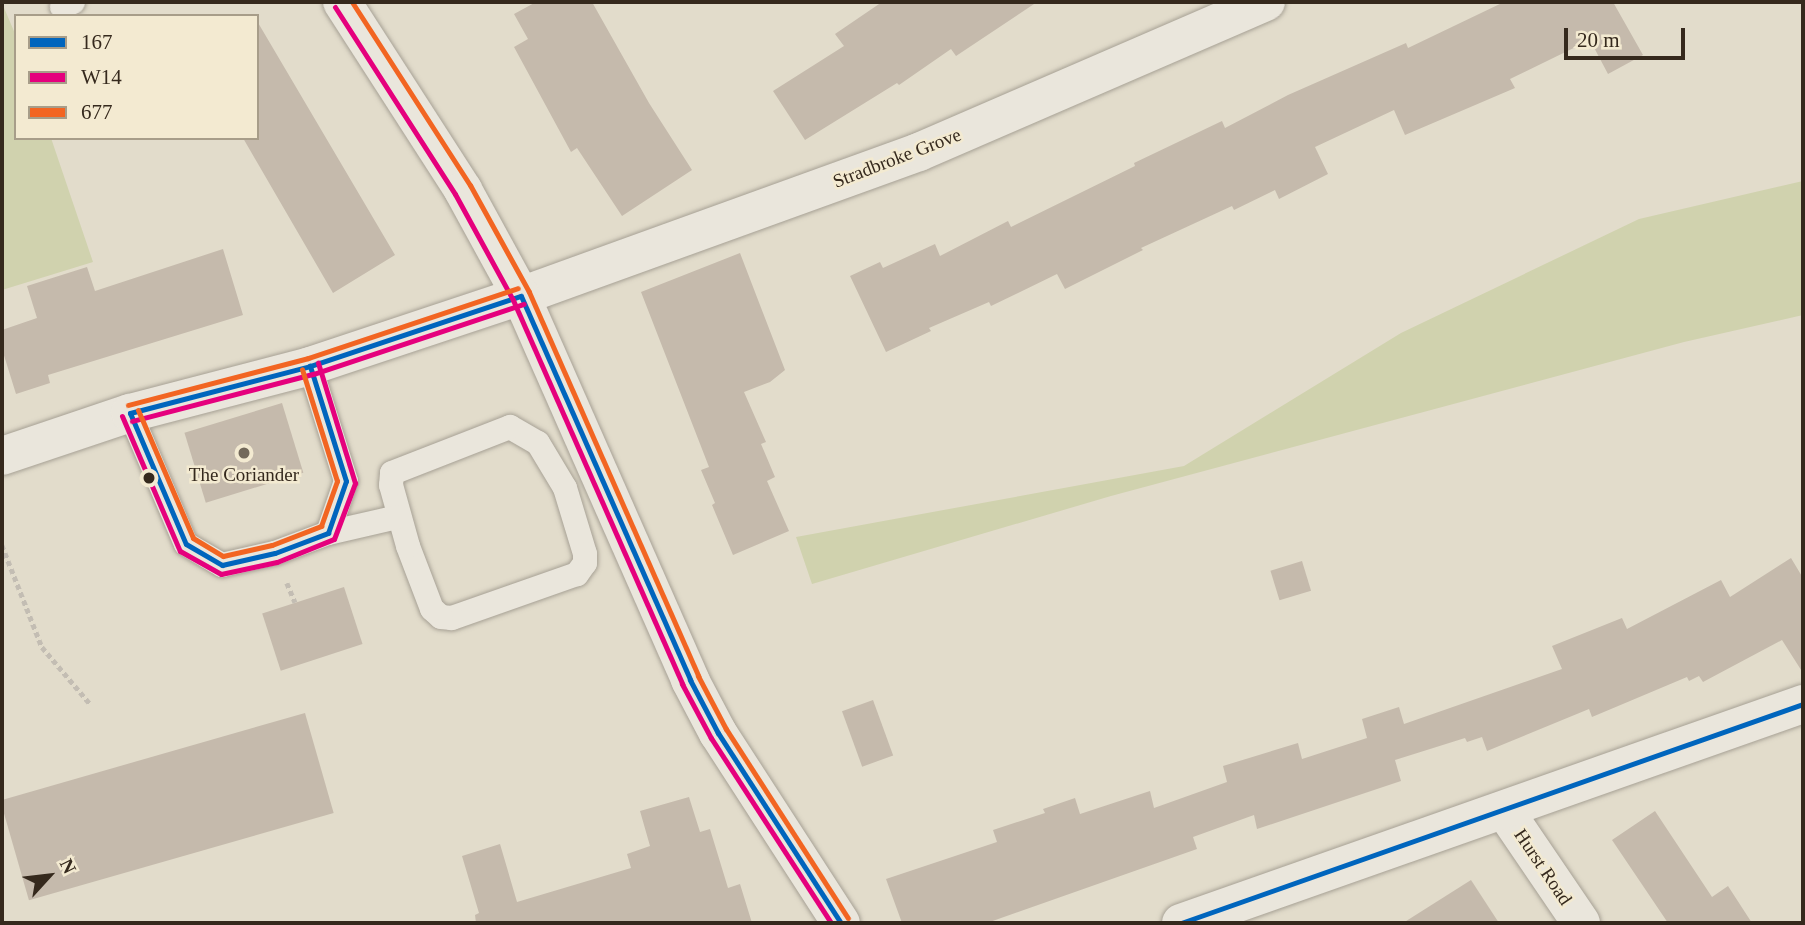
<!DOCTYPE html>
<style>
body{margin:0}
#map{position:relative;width:1805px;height:925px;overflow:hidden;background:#e2dccb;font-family:"Times New Roman",serif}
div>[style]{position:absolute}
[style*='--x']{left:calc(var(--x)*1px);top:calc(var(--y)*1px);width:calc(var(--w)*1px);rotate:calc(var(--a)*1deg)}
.green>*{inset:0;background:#d0d2ae}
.building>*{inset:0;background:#c5baac;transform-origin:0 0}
.path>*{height:4.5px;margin-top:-2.25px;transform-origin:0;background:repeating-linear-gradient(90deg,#c3bdb3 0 5px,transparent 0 8.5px)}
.roads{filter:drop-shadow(0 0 2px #a7a195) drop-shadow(0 0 2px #a7a195)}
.lane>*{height:24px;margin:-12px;padding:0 12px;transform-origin:12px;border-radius:12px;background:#eae6dc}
.street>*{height:38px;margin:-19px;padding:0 19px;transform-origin:19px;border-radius:19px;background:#eae6dc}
.secondary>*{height:38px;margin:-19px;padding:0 19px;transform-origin:19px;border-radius:19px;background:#eae6dc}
.bus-1>*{height:5px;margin:-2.5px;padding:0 2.5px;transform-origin:2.5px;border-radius:2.5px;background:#0065bd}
.bus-2>*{height:5px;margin:-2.5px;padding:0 2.5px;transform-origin:2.5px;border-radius:2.5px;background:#e5007d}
.bus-3>*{height:5px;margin:-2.5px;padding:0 2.5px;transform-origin:2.5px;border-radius:2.5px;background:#f26522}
.dots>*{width:19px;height:19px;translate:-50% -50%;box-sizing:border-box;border:4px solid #f3ead1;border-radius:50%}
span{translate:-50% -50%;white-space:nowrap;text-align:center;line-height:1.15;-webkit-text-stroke:5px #f3ead1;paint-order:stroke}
.street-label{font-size:19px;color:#35291d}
.poi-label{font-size:19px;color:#35291d}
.frame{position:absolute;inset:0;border:4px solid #35291d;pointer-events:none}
.legend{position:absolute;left:14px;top:14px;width:245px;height:126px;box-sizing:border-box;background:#f3ead1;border:2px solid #a79d89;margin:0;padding:9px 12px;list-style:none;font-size:21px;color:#35291d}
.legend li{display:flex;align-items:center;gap:14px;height:35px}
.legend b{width:35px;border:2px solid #a79d89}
.north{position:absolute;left:14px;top:841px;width:70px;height:70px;-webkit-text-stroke:5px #f3ead1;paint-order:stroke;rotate:63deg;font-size:19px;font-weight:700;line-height:28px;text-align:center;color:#35291d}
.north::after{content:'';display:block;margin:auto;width:24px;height:32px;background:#35291d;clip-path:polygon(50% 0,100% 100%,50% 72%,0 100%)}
.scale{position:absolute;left:1564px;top:28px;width:121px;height:32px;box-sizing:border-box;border:4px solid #35291d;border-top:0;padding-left:9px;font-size:21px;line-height:24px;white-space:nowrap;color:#35291d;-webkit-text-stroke:5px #f3ead1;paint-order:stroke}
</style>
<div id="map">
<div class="green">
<i style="clip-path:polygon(2px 3px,16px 36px,16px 138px,51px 138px,93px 262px,2px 290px)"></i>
<i style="clip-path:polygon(1803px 181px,1803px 315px,1684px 342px,1111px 496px,812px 584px,796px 537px,1184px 466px,1401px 333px,1639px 219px)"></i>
</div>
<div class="building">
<i style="clip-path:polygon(536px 2px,592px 2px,649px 103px,692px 170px,622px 216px,577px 148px,571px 152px,514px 47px,528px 39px,514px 14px)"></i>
<i style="clip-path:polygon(882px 2px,1037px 2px,956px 56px,951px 49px,899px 85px,897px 83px,805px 140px,773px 91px,844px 46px,835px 34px)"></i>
<i style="clip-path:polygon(1504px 2px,1613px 2px,1643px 55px,1608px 74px,1590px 40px,1510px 79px,1515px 88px,1405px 135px,1394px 110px,1315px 147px,1328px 174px,1279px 199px,1275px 190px,1234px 210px,1232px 206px,1141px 248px,1143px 250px,1065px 289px,1057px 274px,991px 306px,989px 302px,929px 328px,931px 331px,886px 352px,850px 276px,880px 262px,883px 268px,935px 244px,940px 256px,1008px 221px,1011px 227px,1135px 166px,1134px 163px,1222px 121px,1225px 128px,1288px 95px,1406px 43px,1408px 48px)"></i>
<i style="clip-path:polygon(257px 21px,395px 255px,333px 293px,243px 138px,257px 138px)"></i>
<i style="clip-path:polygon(223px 249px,243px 315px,48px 375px,50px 383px,16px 394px,2px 349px,2px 330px,37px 318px,27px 286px,87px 267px,95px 291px)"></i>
<i style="clip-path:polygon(740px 253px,785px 370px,770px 382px,744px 392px,766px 442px,761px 444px,775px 477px,767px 481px,789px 531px,733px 555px,712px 505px,715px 503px,701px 470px,709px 467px,641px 292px)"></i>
<i style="left:282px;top:403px;width:73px;height:102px;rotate:73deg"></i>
<i style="clip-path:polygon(1791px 558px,1803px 578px,1803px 673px,1782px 640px,1703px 682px,1699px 676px,1689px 681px,1687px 677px,1592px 717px,1589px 709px,1487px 751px,1482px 737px,1467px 742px,1465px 738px,1395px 760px,1401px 781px,1257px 829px,1254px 815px,1193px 837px,1197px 849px,987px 923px,902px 923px,886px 879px,997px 842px,993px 830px,1045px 813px,1043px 809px,1075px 798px,1080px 814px,1150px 791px,1154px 808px,1227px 782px,1223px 766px,1298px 743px,1302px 759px,1367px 738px,1362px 719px,1399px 707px,1404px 724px,1562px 669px,1552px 646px,1622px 618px,1627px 629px,1721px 580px,1730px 597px)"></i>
<i style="left:1302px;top:561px;width:31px;height:33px;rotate:73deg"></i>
<i style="left:344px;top:587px;width:60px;height:86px;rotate:72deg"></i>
<i style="left:873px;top:700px;width:59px;height:33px;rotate:70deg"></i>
<i style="left:305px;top:713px;width:104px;height:317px;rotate:74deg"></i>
<i style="clip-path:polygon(689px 797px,700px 832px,710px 829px,728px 888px,740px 884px,752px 923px,476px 923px,475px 915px,479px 913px,462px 856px,500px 844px,517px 902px,631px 868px,627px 854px,650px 846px,640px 811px)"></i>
<i style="clip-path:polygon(1655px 811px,1712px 897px,1728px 886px,1752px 923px,1668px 923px,1612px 840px)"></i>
<i style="clip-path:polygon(1471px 880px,1499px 923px,1403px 923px)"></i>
</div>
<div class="path">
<i style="--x:2;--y:545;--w:110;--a:68.6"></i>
<i style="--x:42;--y:647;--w:76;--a:49.8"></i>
<i style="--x:287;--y:583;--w:21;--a:67"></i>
</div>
<div class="roads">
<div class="lane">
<i style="--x:62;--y:7;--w:12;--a:-24"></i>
<i style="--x:130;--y:413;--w:142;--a:66.9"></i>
<i style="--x:186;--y:544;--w:42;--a:30.3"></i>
<i style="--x:222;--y:565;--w:54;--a:-12.8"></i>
<i style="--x:275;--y:553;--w:57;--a:-20.7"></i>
<i style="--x:328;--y:533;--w:55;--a:-70.9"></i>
<i style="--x:346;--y:481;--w:121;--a:-107.4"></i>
<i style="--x:510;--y:427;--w:32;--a:30"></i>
<i style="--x:538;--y:443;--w:52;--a:59"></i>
<i style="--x:565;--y:488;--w:69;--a:73.1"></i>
<i style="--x:585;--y:554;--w:9;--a:90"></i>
<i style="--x:585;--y:563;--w:14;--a:126"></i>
<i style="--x:577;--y:574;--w:133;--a:160.6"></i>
<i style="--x:452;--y:618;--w:11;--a:-175"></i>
<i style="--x:441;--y:617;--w:12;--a:-138"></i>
<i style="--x:432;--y:609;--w:67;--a:-110.9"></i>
<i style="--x:408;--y:546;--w:63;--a:-105.6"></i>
<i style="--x:391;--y:485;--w:12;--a:-85"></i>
<i style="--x:392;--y:473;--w:127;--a:-21.3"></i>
<i style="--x:328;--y:533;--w:72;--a:-12.9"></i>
</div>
<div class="street">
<i style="--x:521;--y:296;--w:423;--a:-19.9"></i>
<i style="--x:919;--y:152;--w:378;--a:-23.4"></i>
<i style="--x:1505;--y:811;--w:135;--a:55.8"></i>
</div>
<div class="secondary">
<i style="--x:342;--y:2;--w:224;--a:57.2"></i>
<i style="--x:463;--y:190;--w:121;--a:61.3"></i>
<i style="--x:521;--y:296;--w:420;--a:66.2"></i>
<i style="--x:690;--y:680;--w:60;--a:62.2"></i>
<i style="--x:718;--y:733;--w:226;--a:57.1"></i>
<i style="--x:2;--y:456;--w:135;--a:-18.6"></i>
<i style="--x:130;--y:413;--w:186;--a:-14.6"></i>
<i style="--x:310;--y:366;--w:222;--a:-18.4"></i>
<i style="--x:1181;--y:923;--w:659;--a:-19.4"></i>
</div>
</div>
<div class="bus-1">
<i style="--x:521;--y:296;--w:420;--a:66.2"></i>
<i style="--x:690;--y:680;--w:60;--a:62.2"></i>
<i style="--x:718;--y:733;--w:226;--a:57.1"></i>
<i style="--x:130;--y:413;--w:142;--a:66.9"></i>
<i style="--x:186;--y:544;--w:42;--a:30.3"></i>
<i style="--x:222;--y:565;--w:54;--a:-12.8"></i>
<i style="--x:275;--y:553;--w:57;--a:-20.7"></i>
<i style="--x:328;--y:533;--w:55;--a:-70.9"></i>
<i style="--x:346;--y:481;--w:121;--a:-107.4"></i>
<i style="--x:130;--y:413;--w:186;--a:-14.6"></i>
<i style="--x:310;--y:366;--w:222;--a:-18.4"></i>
<i style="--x:1181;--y:923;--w:659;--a:-19.4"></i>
</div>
<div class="bus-2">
<i style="--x:335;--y:7;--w:222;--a:57.3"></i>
<i style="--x:455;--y:194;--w:121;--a:61.3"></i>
<i style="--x:513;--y:300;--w:420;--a:66.2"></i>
<i style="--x:682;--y:684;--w:61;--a:61.8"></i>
<i style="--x:711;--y:738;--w:221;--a:57"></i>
<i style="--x:122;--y:416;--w:147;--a:66.8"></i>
<i style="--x:180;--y:551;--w:47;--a:29.3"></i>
<i style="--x:221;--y:574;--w:57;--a:-12.1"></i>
<i style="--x:277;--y:562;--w:61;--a:-22"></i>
<i style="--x:334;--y:539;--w:60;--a:-69.4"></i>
<i style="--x:355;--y:483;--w:126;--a:-107.1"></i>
<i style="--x:132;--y:421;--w:187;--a:-14.6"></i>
<i style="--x:313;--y:374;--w:222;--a:-18.4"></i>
</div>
<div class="bus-3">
<i style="--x:352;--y:2;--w:218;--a:57.2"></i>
<i style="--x:470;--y:185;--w:122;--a:61.1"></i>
<i style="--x:529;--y:292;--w:420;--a:66.2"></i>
<i style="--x:698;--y:676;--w:60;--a:62.2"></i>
<i style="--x:726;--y:729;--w:225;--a:57.2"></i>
<i style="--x:128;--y:405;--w:186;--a:-14.6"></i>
<i style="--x:308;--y:358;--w:221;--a:-18.4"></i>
<i style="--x:138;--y:410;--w:139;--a:66.7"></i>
<i style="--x:193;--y:538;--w:35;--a:31"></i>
<i style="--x:223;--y:556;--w:50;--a:-12.7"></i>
<i style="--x:272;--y:545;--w:53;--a:-21.2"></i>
<i style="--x:321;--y:526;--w:48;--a:-70.4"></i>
<i style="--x:337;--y:481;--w:117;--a:-107.4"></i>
</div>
<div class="dots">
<i style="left:244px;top:453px;background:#72685a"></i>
<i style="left:149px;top:478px;background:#35291d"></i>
</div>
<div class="street-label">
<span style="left:897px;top:158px;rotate:-21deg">Stradbroke Grove</span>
<span style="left:1543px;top:867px;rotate:56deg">Hurst Road</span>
</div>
<div class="poi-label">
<span style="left:244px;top:475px">The Coriander</span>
</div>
<div class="frame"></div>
<ul class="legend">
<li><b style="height:9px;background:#0065bd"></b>167</li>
<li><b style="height:9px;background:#e5007d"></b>W14</li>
<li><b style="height:9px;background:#f26522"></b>677</li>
</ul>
<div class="north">N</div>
<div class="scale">20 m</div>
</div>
